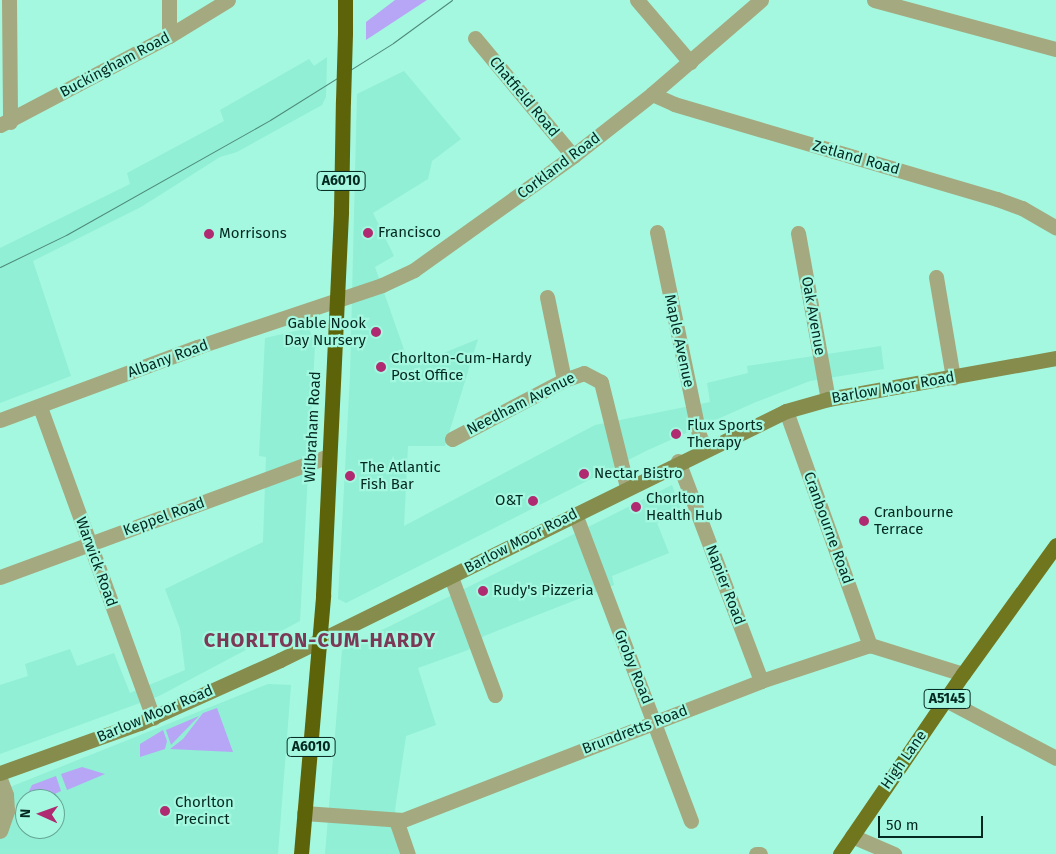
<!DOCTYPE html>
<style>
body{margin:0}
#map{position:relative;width:1056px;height:854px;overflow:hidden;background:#a4f8df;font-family:"Fira Sans",sans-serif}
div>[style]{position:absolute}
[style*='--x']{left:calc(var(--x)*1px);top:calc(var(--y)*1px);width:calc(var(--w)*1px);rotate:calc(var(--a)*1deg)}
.built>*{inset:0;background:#90efd4}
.green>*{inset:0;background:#b7a6f6}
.street>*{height:15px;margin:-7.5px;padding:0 7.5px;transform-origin:7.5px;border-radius:7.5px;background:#a4a97f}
.secondary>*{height:15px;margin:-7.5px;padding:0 7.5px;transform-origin:7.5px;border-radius:7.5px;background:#868c4b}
.primary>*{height:15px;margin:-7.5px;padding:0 7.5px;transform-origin:7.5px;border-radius:7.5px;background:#70761d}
.highway>*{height:15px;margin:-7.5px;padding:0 7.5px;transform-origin:7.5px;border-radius:7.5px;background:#5d6309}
.tram>*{height:1px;margin:-0.5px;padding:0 0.5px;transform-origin:0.5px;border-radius:0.5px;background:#4e8979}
.highway-bridge>*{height:15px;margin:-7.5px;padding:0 7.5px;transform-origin:7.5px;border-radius:7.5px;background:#5d6309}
.dots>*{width:14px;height:14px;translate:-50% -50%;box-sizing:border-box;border:2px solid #a4f8df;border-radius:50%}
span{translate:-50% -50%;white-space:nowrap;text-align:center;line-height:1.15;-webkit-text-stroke:4.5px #a4f8df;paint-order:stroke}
.shield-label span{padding:1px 4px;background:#a4f8df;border:1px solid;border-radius:4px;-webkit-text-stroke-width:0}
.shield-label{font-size:14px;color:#032820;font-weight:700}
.street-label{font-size:15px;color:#032820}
.poi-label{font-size:15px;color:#032820}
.left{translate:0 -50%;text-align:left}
.right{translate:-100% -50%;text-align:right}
.district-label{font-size:20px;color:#7c3957;font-weight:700;letter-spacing:1px}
.north{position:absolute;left:15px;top:789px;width:50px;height:50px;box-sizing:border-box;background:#a4f8df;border:1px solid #64a593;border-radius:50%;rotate:272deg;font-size:14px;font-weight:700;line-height:20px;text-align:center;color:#032820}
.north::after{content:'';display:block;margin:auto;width:18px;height:22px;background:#af2a70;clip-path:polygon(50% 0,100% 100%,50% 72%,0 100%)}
.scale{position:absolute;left:878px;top:816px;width:105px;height:22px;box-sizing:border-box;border:2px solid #032820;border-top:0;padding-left:6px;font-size:15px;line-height:18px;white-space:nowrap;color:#032820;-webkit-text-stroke:4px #a4f8df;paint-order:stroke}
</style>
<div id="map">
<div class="built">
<i style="clip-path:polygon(327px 57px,326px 97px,322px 105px,237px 152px,220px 157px,141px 207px,33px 261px,71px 376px,0 403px,0 248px,130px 184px,127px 173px,224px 121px,220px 110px,309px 59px,314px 66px)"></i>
<i style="clip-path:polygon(404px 71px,461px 139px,432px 161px,428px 179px,373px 213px,394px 256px,375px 267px,407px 358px,429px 359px,478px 339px,445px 446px,408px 446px,404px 526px,595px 425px,710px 402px,707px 383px,748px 373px,747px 366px,881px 346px,884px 369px,810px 381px,756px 402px,648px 450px,346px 603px,338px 599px,350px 376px,357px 94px)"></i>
<i style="clip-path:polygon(309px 328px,315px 345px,300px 621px,159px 696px,0 754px,0 685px,28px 676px,25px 664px,70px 649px,77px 666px,114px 653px,130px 693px,185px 670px,180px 629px,165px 589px,263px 542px,266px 457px,259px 456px,265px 338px)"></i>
<i style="clip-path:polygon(672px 485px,682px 513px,657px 523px,669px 553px,612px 576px,614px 585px,484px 636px,468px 650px,418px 668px,436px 725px,406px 736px,395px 810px,409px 854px,325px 854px,342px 650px)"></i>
<i style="clip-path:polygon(evenodd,268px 684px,291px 685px,278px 854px,0 854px,0 791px,268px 684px,25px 799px,55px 799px,55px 829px,25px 829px,25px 799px)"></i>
</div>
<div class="green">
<i style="clip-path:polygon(395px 0,427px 0,366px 40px,366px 22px)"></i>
<i style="clip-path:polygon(217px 708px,233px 752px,170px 749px,183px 739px,203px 713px)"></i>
<i style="clip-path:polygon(199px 716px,171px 745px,166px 730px)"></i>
<i style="clip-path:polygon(163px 730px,167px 741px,165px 749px,140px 757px,140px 744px)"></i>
<i style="clip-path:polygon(82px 767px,105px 774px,67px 790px,61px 774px)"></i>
<i style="clip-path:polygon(56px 776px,61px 791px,44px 799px,25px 799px,32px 785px)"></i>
</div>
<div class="street">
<i style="--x:9;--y:0;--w:122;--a:89.5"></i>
<i style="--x:169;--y:0;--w:36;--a:90"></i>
<i style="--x:637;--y:0;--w:82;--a:49.5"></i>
<i style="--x:874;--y:0;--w:188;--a:15.1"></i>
<i style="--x:475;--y:38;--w:153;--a:50.3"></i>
<i style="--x:652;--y:94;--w:24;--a:24"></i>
<i style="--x:674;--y:104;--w:337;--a:16.4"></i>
<i style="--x:997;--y:199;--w:27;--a:20"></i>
<i style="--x:1022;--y:208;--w:39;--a:30"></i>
<i style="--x:0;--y:125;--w:191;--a:-27.8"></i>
<i style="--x:169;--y:36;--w:69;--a:-31.4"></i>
<i style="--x:657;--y:232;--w:207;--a:78.3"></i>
<i style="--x:699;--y:435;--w:14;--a:65"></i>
<i style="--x:798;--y:233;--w:169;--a:79.8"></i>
<i style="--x:936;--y:277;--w:102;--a:80.4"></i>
<i style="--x:547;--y:297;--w:85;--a:78.4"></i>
<i style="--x:40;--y:407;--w:331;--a:70"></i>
<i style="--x:786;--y:411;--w:249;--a:70.3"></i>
<i style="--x:0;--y:420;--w:210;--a:-20.3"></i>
<i style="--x:197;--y:347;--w:195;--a:-18.5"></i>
<i style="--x:382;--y:285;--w:35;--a:-25"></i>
<i style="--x:414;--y:270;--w:196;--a:-35.6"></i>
<i style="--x:573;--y:156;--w:100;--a:-38.1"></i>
<i style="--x:652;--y:94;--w:144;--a:-40.8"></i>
<i style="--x:452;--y:439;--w:127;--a:-27.8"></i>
<i style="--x:564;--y:380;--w:21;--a:-19"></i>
<i style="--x:584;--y:373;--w:19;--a:28"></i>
<i style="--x:601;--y:382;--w:108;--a:76.1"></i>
<i style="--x:678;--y:461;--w:235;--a:69.3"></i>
<i style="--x:575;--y:514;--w:328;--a:69.3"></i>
<i style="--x:0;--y:577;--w:350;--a:-20.2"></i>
<i style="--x:451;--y:577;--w:126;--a:69.6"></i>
<i style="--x:946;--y:700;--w:124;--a:27.8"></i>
<i style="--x:0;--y:779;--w:17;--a:69"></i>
<i style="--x:6;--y:795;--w:16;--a:86"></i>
<i style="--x:7;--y:811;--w:21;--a:109"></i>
<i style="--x:304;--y:813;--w:99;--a:4"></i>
<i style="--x:403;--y:820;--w:384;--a:-21.2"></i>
<i style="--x:761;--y:681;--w:115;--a:-18.3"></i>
<i style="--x:870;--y:645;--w:97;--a:17.3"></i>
<i style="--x:396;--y:820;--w:36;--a:71"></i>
<i style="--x:852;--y:836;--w:46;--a:23.2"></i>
<i style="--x:756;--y:854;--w:4;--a:0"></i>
</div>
<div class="secondary">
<i style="--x:0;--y:773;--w:149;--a:-19.7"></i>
<i style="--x:140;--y:723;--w:154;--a:-24.2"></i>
<i style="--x:280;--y:660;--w:564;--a:-26.2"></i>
<i style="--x:786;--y:411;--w:44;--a:-15.9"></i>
<i style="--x:828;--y:399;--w:232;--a:-10.2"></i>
</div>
<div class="primary">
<i style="--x:840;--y:854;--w:218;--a:-55.7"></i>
<i style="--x:963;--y:674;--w:159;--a:-54.2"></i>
</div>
<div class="highway">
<i style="--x:345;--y:33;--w:33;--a:-90"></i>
<i style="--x:301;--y:854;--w:260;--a:-85.1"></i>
<i style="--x:323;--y:595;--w:384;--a:-87.3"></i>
<i style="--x:341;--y:211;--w:110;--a:-89"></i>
</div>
<div class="tram">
<i style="--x:0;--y:267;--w:73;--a:-25.9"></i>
<i style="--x:66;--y:235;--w:234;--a:-29.4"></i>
<i style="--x:270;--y:120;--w:145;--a:-32"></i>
<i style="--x:393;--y:43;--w:73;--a:-36.1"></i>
</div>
<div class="highway-bridge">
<i style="--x:343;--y:101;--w:68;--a:-88.3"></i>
</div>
<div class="dots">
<i style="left:368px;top:233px;background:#af2a70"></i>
<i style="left:209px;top:234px;background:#af2a70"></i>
<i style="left:376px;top:332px;background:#af2a70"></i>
<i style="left:381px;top:367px;background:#af2a70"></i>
<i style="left:676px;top:434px;background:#af2a70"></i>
<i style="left:584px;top:474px;background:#af2a70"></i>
<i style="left:350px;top:476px;background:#af2a70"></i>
<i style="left:533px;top:501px;background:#af2a70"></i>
<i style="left:636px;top:507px;background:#af2a70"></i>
<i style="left:864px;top:521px;background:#af2a70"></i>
<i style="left:483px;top:591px;background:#af2a70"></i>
<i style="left:165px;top:811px;background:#af2a70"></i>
</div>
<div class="shield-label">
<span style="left:341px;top:181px">A6010</span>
<span style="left:947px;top:699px">A5145</span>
<span style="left:311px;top:747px">A6010</span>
</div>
<div class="street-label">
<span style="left:115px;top:65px;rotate:-28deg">Buckingham Road</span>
<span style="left:524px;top:97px;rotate:50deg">Chatfield Road</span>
<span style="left:856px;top:158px;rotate:16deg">Zetland Road</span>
<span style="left:559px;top:166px;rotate:-37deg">Corkland Road</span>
<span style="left:813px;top:316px;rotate:80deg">Oak Avenue</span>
<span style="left:679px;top:341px;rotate:78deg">Maple Avenue</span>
<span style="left:168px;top:359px;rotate:-20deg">Albany Road</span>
<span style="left:893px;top:388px;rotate:-10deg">Barlow Moor Road</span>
<span style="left:521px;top:404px;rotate:-27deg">Needham Avenue</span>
<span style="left:313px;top:427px;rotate:-87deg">Wilbraham Road</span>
<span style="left:164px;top:517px;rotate:-20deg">Keppel Road</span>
<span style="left:828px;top:528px;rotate:70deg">Cranbourne Road</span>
<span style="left:521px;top:541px;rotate:-27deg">Barlow Moor Road</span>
<span style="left:96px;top:562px;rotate:70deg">Warwick Road</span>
<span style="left:725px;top:585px;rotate:69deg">Napier Road</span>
<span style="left:633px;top:667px;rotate:68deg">Groby Road</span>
<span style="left:155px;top:714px;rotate:-23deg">Barlow Moor Road</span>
<span style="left:635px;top:730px;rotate:-21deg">Brundretts Road</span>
<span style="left:904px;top:760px;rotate:-55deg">High Lane</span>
</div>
<div class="poi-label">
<span class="left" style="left:378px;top:233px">Francisco</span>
<span class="left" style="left:219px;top:234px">Morrisons</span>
<span class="right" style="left:366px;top:332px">Gable Nook<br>Day Nursery</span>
<span class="left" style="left:391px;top:367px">Chorlton-Cum-Hardy<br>Post Office</span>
<span class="left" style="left:687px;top:434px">Flux Sports<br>Therapy</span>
<span class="left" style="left:360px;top:476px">The Atlantic<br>Fish Bar</span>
<span class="left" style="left:594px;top:474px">Nectar Bistro</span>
<span class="left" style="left:646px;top:507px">Chorlton<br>Health Hub</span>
<span class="right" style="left:523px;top:501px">O&amp;T</span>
<span class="left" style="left:874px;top:521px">Cranbourne<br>Terrace</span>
<span class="left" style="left:493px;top:591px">Rudy's Pizzeria</span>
<span class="left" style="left:175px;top:811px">Chorlton<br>Precinct</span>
</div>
<div class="district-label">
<span style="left:320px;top:640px">CHORLTON-CUM-HARDY</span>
</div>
<div class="north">N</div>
<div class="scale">50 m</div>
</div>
